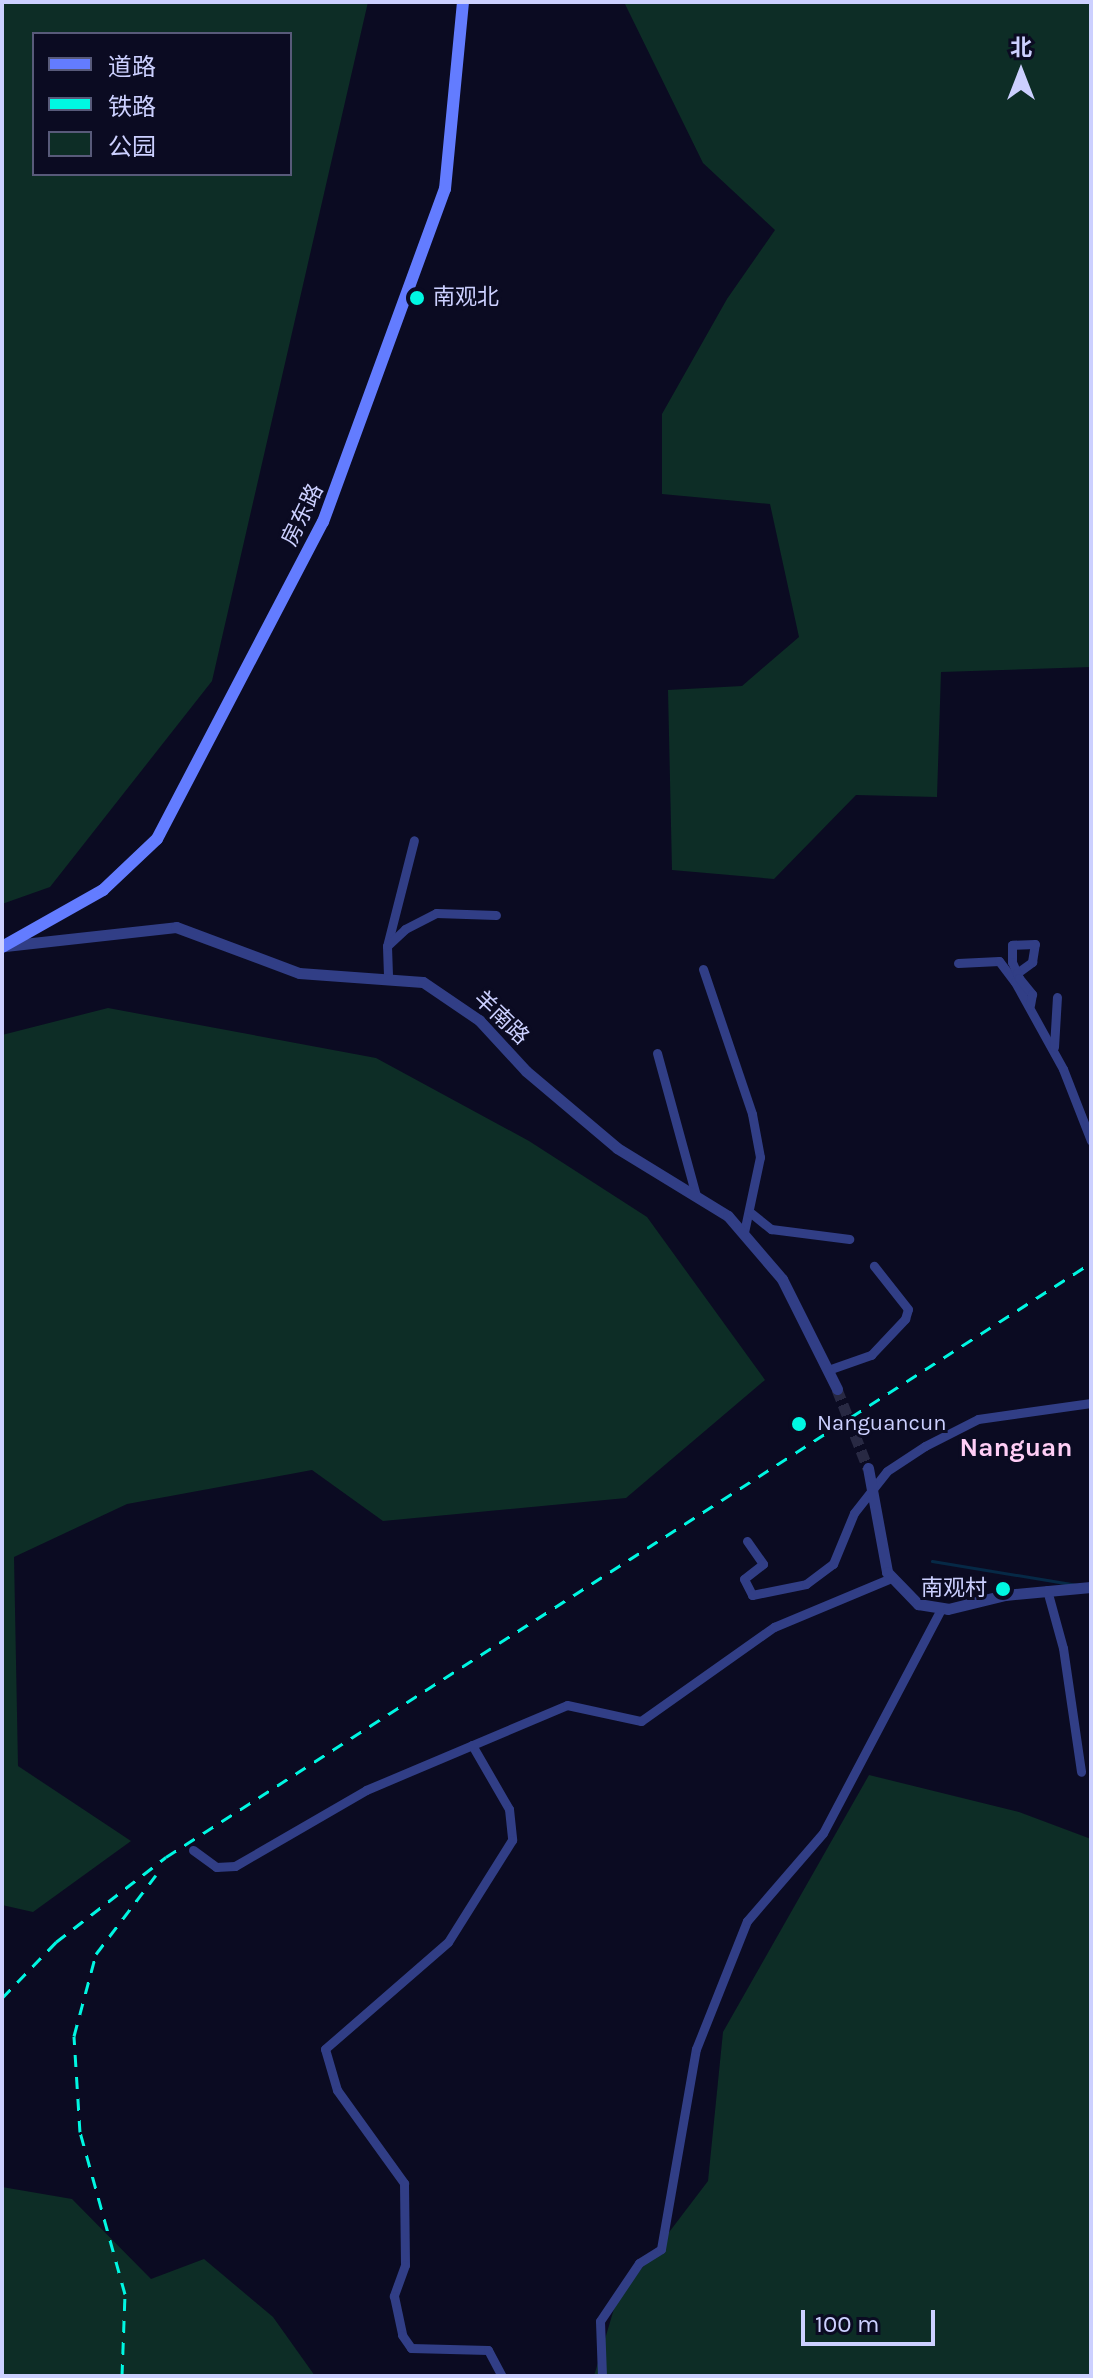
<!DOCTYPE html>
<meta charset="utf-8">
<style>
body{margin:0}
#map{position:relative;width:1093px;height:2378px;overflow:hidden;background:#0b0b22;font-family:Karla,"Noto Sans SC",sans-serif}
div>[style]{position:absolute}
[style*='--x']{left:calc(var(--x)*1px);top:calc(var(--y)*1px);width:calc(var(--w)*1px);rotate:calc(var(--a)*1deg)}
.green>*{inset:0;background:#0d2d26}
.stream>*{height:3px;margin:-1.5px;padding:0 1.5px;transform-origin:1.5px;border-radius:1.5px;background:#062946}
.tertiary-tunnel>*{height:11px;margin-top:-5.5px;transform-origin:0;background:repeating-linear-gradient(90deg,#282943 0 11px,transparent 0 16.5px)}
.minor>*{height:9px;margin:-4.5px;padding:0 4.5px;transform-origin:4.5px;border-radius:4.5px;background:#313e86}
.tertiary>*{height:11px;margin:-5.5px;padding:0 5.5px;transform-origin:5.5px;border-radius:5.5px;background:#313e86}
.secondary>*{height:12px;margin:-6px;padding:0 6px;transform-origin:6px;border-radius:6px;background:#637cff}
.rail>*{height:3px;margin-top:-1.5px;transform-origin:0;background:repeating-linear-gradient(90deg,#00f7e2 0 12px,transparent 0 22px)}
.dots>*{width:22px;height:22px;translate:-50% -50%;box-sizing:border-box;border:4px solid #0b0b22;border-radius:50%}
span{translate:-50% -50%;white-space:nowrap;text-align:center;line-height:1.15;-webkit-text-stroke:6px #0b0b22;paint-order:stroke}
.poi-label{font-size:22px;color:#ccd0ff}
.left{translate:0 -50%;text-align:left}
.right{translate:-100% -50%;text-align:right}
.street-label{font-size:22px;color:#ccd0ff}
.quarter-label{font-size:26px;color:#ffcef6;font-weight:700}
.frame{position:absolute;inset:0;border:4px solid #ccd0ff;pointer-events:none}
.legend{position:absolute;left:32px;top:32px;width:260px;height:144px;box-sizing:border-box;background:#0b0b22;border:2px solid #585a7a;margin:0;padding:10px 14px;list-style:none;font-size:24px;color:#ccd0ff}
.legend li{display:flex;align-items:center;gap:16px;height:40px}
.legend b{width:40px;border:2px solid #585a7a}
.north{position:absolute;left:981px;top:32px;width:80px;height:80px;-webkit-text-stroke:6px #0b0b22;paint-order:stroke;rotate:0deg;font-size:22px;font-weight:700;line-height:32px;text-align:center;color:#ccd0ff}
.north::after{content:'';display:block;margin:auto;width:28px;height:36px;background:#ccd0ff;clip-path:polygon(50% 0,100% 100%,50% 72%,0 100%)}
.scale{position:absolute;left:801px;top:2310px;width:134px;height:36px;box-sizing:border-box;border:4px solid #ccd0ff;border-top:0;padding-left:10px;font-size:24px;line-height:28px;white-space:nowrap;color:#ccd0ff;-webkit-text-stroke:6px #0b0b22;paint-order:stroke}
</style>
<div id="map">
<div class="green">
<i style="clip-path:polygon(evenodd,2px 2px,368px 2px,212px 681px,50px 887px,2px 904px,2px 2px,290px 34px,290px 174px,34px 174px,34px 34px,290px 34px)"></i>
<i style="clip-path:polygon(624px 2px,1091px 2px,1091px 667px,941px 672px,937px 797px,856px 795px,774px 879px,672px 870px,668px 690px,742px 686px,799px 637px,770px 504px,662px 494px,662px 414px,727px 299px,775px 230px,703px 163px)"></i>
<i style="clip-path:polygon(108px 1008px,376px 1058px,529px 1141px,647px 1217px,765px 1380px,626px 1498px,383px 1521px,312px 1470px,127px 1504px,14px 1557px,18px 1766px,131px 1841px,33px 1912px,2px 1905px,2px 1035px)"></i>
<i style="clip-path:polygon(869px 1775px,1019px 1812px,1091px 1839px,1091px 2376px,594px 2376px,616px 2302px,708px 2181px,723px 2032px)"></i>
<i style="clip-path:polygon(2px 2187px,72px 2199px,151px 2279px,204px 2259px,273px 2317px,315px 2376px,2px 2376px)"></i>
</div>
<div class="stream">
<i style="--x:932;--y:1561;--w:147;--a:9.4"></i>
</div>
<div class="tertiary-tunnel">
<i style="--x:837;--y:1389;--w:85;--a:68.6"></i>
</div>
<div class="minor">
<i style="--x:387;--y:946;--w:109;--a:-75.7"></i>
<i style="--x:958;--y:963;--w:41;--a:-2.8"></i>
<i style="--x:999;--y:961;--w:26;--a:53"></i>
<i style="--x:1015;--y:982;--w:99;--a:61.1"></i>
<i style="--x:1063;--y:1069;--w:77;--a:68.7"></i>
<i style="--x:703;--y:969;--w:153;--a:71.3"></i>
<i style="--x:752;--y:1114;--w:44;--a:79.5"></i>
<i style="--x:760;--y:1157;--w:77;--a:102"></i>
<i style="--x:1017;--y:973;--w:19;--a:-36"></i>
<i style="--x:1032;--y:962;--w:18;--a:-81"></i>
<i style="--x:1035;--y:944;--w:23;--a:178"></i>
<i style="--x:1012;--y:945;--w:17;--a:90"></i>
<i style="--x:1012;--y:962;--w:12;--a:66"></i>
<i style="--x:1017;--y:973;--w:5;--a:68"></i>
<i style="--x:1019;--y:978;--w:21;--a:51"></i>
<i style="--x:1032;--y:994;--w:11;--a:100"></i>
<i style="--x:388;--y:975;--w:29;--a:-92"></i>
<i style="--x:387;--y:946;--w:25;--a:-43"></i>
<i style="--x:405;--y:929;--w:35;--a:-27"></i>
<i style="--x:436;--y:913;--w:60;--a:1.9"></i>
<i style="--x:1054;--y:1047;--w:50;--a:-86.6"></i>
<i style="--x:657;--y:1053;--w:148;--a:74.7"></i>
<i style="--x:751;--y:1213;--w:26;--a:39"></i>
<i style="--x:771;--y:1229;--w:79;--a:7.3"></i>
<i style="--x:828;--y:1370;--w:46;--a:-19.2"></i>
<i style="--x:871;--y:1355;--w:50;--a:-46.6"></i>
<i style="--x:905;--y:1319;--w:10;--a:-73"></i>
<i style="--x:908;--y:1309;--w:55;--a:-128.3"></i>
<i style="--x:747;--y:1541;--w:28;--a:55"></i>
<i style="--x:763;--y:1564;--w:24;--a:142"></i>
<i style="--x:744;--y:1579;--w:18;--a:63"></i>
<i style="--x:752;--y:1595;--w:55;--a:-11.5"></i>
<i style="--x:806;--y:1584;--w:34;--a:-37"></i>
<i style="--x:833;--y:1564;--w:55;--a:-67.6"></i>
<i style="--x:854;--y:1513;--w:53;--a:-51.8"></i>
<i style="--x:887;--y:1471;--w:45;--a:-33.3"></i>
<i style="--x:925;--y:1446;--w:59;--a:-27"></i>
<i style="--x:978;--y:1419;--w:114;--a:-8.1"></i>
<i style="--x:1047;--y:1590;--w:60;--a:74.6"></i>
<i style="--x:1063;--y:1648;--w:125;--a:81.7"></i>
<i style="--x:472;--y:1745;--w:74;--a:60"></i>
<i style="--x:509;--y:1809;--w:31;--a:84"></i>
<i style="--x:512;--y:1840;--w:120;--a:122.1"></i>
<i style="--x:448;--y:1942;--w:163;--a:139"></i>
<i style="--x:325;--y:2049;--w:43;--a:73.7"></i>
<i style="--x:337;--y:2090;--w:115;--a:54.2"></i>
<i style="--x:404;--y:2183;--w:82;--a:89.3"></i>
<i style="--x:405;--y:2265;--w:33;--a:110"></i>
<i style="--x:394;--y:2296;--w:40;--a:78"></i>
<i style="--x:402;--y:2335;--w:16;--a:55"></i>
<i style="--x:411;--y:2348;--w:77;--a:1.5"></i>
<i style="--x:488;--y:2350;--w:30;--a:62"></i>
<i style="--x:193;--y:1850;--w:29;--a:36"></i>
<i style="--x:216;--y:1867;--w:19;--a:-3"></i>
<i style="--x:235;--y:1866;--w:151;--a:-30.1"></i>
<i style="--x:366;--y:1790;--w:218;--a:-22.9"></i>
<i style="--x:567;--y:1705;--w:76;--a:12.2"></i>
<i style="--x:641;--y:1721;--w:163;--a:-35.3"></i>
<i style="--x:774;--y:1627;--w:127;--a:-22.7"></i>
<i style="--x:602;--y:2376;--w:55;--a:-92.1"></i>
<i style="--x:600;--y:2321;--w:70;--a:-56.1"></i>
<i style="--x:639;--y:2263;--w:26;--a:-32"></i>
<i style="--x:661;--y:2249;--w:203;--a:-80.1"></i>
<i style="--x:696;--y:2049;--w:138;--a:-68.3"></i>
<i style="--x:747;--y:1921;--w:116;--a:-49.2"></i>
<i style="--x:823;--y:1833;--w:253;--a:-62.2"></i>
</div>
<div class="tertiary">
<i style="--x:5;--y:946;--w:172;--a:-6.3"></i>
<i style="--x:176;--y:927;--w:131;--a:20.5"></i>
<i style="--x:299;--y:973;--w:124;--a:4.2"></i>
<i style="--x:423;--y:982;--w:68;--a:34.2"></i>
<i style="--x:479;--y:1020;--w:69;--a:47.3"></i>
<i style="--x:526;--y:1071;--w:119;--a:40.2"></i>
<i style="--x:617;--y:1148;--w:130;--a:31.5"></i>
<i style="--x:728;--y:1216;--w:83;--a:49.4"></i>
<i style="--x:782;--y:1279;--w:123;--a:63.4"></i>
<i style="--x:868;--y:1468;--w:106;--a:79.6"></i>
<i style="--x:887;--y:1572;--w:45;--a:45.9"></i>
<i style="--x:918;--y:1604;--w:30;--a:9"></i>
<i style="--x:948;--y:1609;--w:59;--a:-13.8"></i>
<i style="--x:1005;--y:1595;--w:86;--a:-5.3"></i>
</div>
<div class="secondary">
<i style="--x:2;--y:947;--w:116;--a:-29.4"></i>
<i style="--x:103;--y:890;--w:74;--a:-43.4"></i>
<i style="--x:157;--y:839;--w:358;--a:-62.4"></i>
<i style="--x:323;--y:522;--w:355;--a:-69.9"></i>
<i style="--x:445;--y:189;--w:188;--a:-84.5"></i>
</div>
<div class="rail">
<i style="--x:2;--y:1998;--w:78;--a:-46"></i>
<i style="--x:56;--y:1942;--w:139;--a:-37.7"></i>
<i style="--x:166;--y:1857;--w:1099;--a:-32.71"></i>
<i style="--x:122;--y:2376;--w:82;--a:-87.9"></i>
<i style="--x:125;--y:2294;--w:168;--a:-105.5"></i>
<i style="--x:80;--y:2132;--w:96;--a:-93.6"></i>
<i style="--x:74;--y:2036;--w:85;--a:-75"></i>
<i style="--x:96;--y:1954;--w:99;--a:-52.8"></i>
</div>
<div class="dots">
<i style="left:417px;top:298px;background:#00f7e2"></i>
<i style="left:799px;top:1424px;background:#00f7e2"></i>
<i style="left:1003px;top:1589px;background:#00f7e2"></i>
</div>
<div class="poi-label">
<span class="left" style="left:433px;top:298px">南观北</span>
<span class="left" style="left:817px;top:1424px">Nanguancun</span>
<span class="right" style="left:987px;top:1589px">南观村</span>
</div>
<div class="street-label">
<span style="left:303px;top:515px;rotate:-64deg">房东路</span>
<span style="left:501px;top:1018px;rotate:44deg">羊南路</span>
</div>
<div class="quarter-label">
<span style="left:1016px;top:1448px">Nanguan</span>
</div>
<div class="frame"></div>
<ul class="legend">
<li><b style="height:10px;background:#637cff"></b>道路</li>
<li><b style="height:10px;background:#00f7e2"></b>铁路</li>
<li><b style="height:22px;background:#0d2d26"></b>公园</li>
</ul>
<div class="north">北</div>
<div class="scale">100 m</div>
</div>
